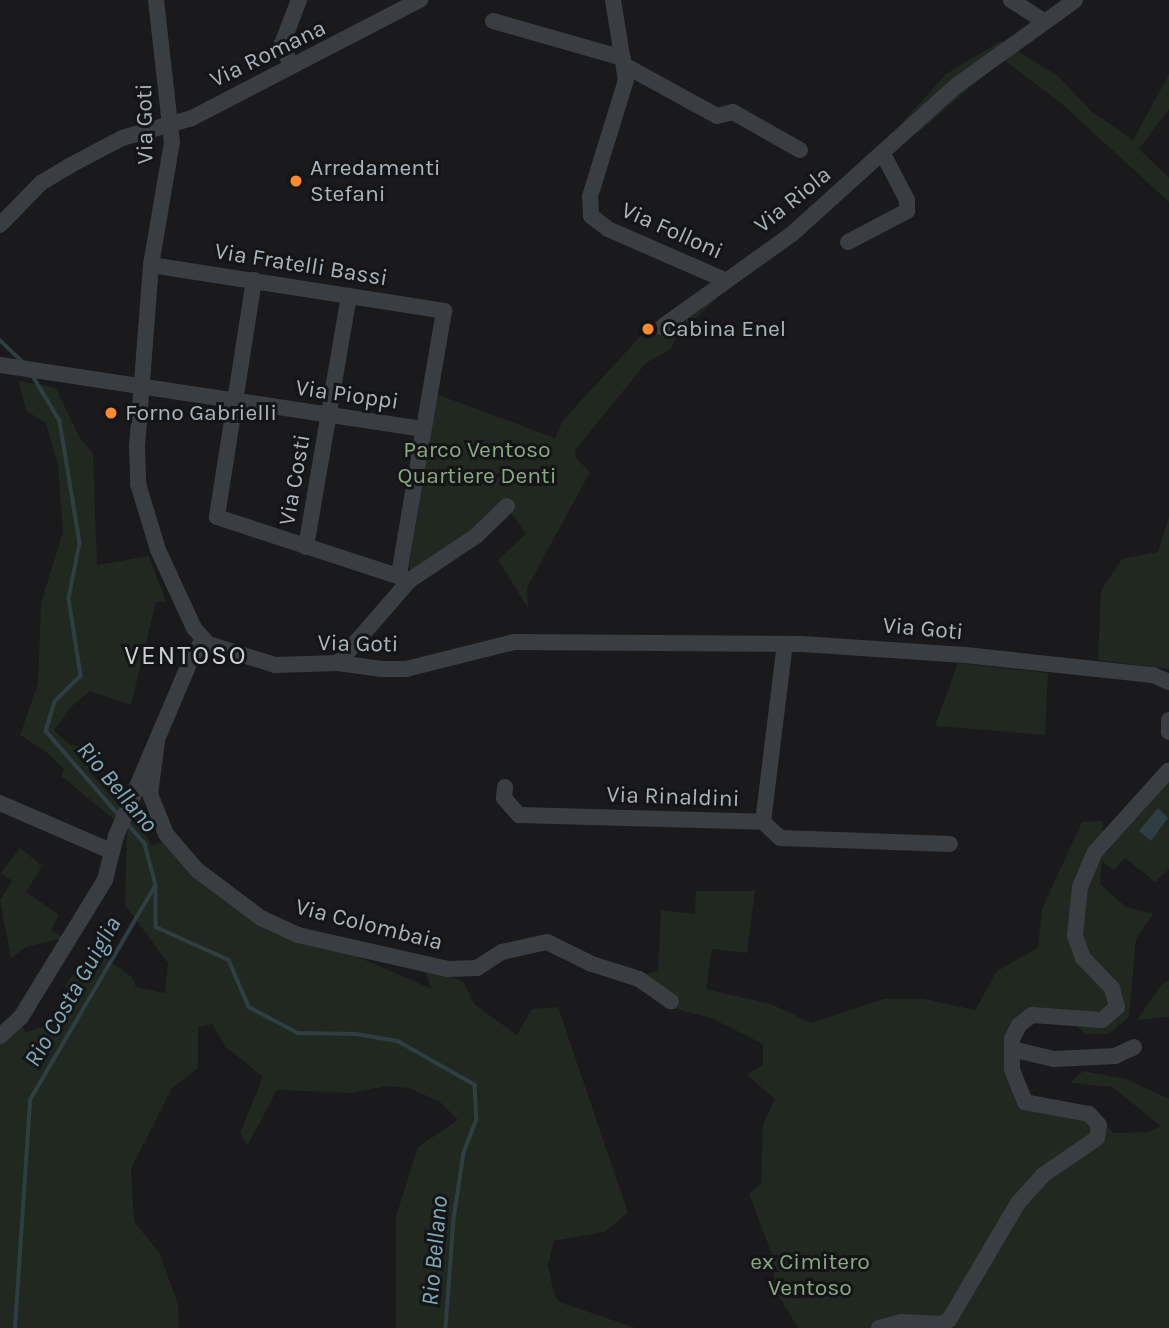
<!DOCTYPE html>
<style>
body{margin:0}
#map{position:relative;width:1169px;height:1328px;overflow:hidden;background:#1a1a1c;font-family:Karla,sans-serif}
div>[style]{position:absolute}
[style*='--x']{left:calc(var(--x)*1px);top:calc(var(--y)*1px);width:calc(var(--w)*1px);rotate:calc(var(--a)*1deg)}
.green>*{inset:0;background:#20281f}
.water>*{inset:0;background:#2e3e42}
.stream>*{height:3.5px;margin:-1.75px;padding:0 1.75px;transform-origin:1.75px;border-radius:1.75px;background:#2e3e42}
.minor>*{height:16px;margin:-8px;padding:0 8px;transform-origin:8px;border-radius:8px;background:#3a3d42}
.dots>*{width:19px;height:19px;translate:-50% -50%;box-sizing:border-box;border:4px solid #151517;border-radius:50%}
span{translate:-50% -50%;white-space:nowrap;text-align:center;line-height:1.15;-webkit-text-stroke:6px #151517;paint-order:stroke}
.street-label{font-size:23px;color:#abb5bd}
.poi-label{font-size:23px;color:#abb5bd}
.left{translate:0 -50%;text-align:left}
.park-label{font-size:23px;color:#87aa80}
.water-label{font-size:24px;color:#7fadbb;font-style:italic}
.quarter-label{font-size:26px;color:#ccd2d8;letter-spacing:2px}
</style>
<div id="map">
<div class="green">
<i style="clip-path:polygon(1001px 41px,1058px 76px,1092px 112px,1133px 140px,1169px 74px,1169px 109px,1139px 149px,1169px 178px,1169px 202px,1063px 105px,1003px 59px,920px 131px,905px 141px,886px 141px,946px 74px)"></i>
<i style="clip-path:polygon(712px 286px,718px 297px,675px 339px,671px 349px,646px 363px,575px 450px,576px 458px,590px 472px,527px 588px,528px 608px,498px 560px,526px 534px,507px 507px,419px 574px,409px 568px,436px 394px,555px 438px,563px 420px,652px 324px)"></i>
<i style="clip-path:polygon(19px 381px,56px 388px,79px 437px,93px 453px,97px 565px,149px 556px,166px 602px,156px 602px,131px 705px,90px 691px,72px 706px,54px 730px,70px 745px,87px 747px,89px 771px,122px 808px,116px 821px,61px 776px,64px 769px,46px 752px,20px 735px,38px 684px,41px 603px,63px 532px,58px 465px,46px 423px,26px 411px)"></i>
<i style="clip-path:polygon(1169px 517px,1169px 669px,1098px 660px,1101px 590px,1122px 559px,1158px 552px)"></i>
<i style="clip-path:polygon(958px 663px,1048px 673px,1045px 735px,935px 726px)"></i>
<i style="clip-path:polygon(1169px 772px,1169px 869px,1155px 882px,1125px 858px,1114px 870px,1102px 861px,1100px 884px,1126px 907px,1153px 914px,1136px 939px,1129px 1017px,1108px 1034px,1086px 1034px,1065px 1016px,1032px 1015px,1012px 1039px,1025px 1102px,1094px 1112px,1113px 1133px,1148px 1132px,1161px 1126px,1112px 1087px,1070px 1083px,1083px 1071px,1126px 1079px,1169px 1099px,1169px 1328px,798px 1328px,775px 1290px,773px 1257px,749px 1194px,761px 1183px,763px 1124px,775px 1099px,747px 1075px,763px 1065px,763px 1044px,711px 1018px,669px 1007px,639px 985px,621px 979px,658px 971px,661px 910px,695px 914px,696px 891px,755px 891px,747px 953px,712px 949px,706px 989px,771px 1004px,811px 1023px,884px 999px,924px 999px,975px 1010px,997px 971px,1038px 948px,1042px 909px,1082px 822px,1103px 821px,1102px 849px)"></i>
<i style="clip-path:polygon(134px 815px,152px 846px,163px 841px,220px 897px,432px 989px,424px 969px,463px 981px,474px 1004px,517px 1035px,532px 1009px,558px 1007px,628px 1213px,604px 1232px,554px 1241px,548px 1264px,553px 1291px,559px 1302px,636px 1328px,396px 1328px,396px 1216px,418px 1147px,458px 1120px,440px 1102px,409px 1088px,386px 1086px,351px 1093px,277px 1090px,247px 1146px,240px 1133px,263px 1077px,226px 1047px,212px 1024px,198px 1027px,198px 1068px,172px 1088px,131px 1169px,134px 1222px,159px 1252px,178px 1304px,179px 1328px,0 1328px,0 1044px,19px 1022px,26px 1032px,50px 1025px,70px 994px,65px 985px,93px 949px,132px 977px,136px 987px,165px 993px,168px 963px,125px 905px,127px 832px)"></i>
<i style="clip-path:polygon(20px 848px,42px 866px,26px 892px,59px 915px,51px 930px,64px 938px,26px 947px,11px 958px,0 900px,12px 881px,1px 873px)"></i>
<i style="clip-path:polygon(1169px 980px,1169px 1017px,1137px 1020px,1161px 985px)"></i>
</div>
<div class="water">
<i style="clip-path:polygon(1158px 808px,1168px 818px,1151px 841px,1139px 831px)"></i>
</div>
<div class="stream">
<i style="--x:0;--y:340;--w:32;--a:44"></i>
<i style="--x:33;--y:376;--w:52;--a:59"></i>
<i style="--x:60;--y:421;--w:124;--a:80.7"></i>
<i style="--x:80;--y:543;--w:57;--a:101.1"></i>
<i style="--x:69;--y:599;--w:78;--a:81.1"></i>
<i style="--x:81;--y:676;--w:37;--a:135"></i>
<i style="--x:55;--y:702;--w:30;--a:107"></i>
<i style="--x:46;--y:731;--w:111;--a:49"></i>
<i style="--x:127;--y:823;--w:28;--a:49"></i>
<i style="--x:145;--y:844;--w:42;--a:75"></i>
<i style="--x:156;--y:885;--w:42;--a:90"></i>
<i style="--x:156;--y:927;--w:80;--a:24.3"></i>
<i style="--x:229;--y:960;--w:51;--a:66.9"></i>
<i style="--x:249;--y:1007;--w:55;--a:28"></i>
<i style="--x:298;--y:1033;--w:58;--a:1"></i>
<i style="--x:356;--y:1034;--w:43;--a:9.5"></i>
<i style="--x:398;--y:1041;--w:89;--a:29.7"></i>
<i style="--x:475;--y:1085;--w:34;--a:87"></i>
<i style="--x:477;--y:1119;--w:36;--a:111"></i>
<i style="--x:464;--y:1153;--w:67;--a:98.6"></i>
<i style="--x:454;--y:1219;--w:109;--a:94.2"></i>
<i style="--x:15;--y:1328;--w:228;--a:-86.2"></i>
<i style="--x:30;--y:1100;--w:246;--a:-59.7"></i>
</div>
<div class="minor">
<i style="--x:156;--y:0;--w:143;--a:83.6"></i>
<i style="--x:172;--y:142;--w:125;--a:99.7"></i>
<i style="--x:151;--y:265;--w:183;--a:94.4"></i>
<i style="--x:137;--y:447;--w:37;--a:88"></i>
<i style="--x:138;--y:484;--w:69;--a:73.1"></i>
<i style="--x:158;--y:550;--w:86;--a:65.2"></i>
<i style="--x:194;--y:628;--w:21;--a:49"></i>
<i style="--x:208;--y:644;--w:70;--a:17.4"></i>
<i style="--x:275;--y:665;--w:63;--a:-1.8"></i>
<i style="--x:338;--y:663;--w:44;--a:7.8"></i>
<i style="--x:382;--y:669;--w:24;--a:0"></i>
<i style="--x:406;--y:669;--w:111;--a:-14"></i>
<i style="--x:514;--y:642;--w:288;--a:0.4"></i>
<i style="--x:802;--y:644;--w:163;--a:3.9"></i>
<i style="--x:965;--y:655;--w:189;--a:6.1"></i>
<i style="--x:1153;--y:675;--w:17;--a:24"></i>
<i style="--x:613;--y:0;--w:81;--a:80.8"></i>
<i style="--x:626;--y:80;--w:121;--a:107.2"></i>
<i style="--x:590;--y:196;--w:20;--a:87"></i>
<i style="--x:591;--y:216;--w:21;--a:37"></i>
<i style="--x:608;--y:229;--w:128;--a:23.6"></i>
<i style="--x:1011;--y:0;--w:40;--a:32.9"></i>
<i style="--x:1045;--y:22;--w:37;--a:-36"></i>
<i style="--x:493;--y:21;--w:135;--a:15.9"></i>
<i style="--x:624;--y:65;--w:106;--a:28.7"></i>
<i style="--x:717;--y:116;--w:16;--a:-14"></i>
<i style="--x:733;--y:112;--w:77;--a:29.6"></i>
<i style="--x:291;--y:66;--w:24;--a:-112"></i>
<i style="--x:282;--y:44;--w:47;--a:-68.9"></i>
<i style="--x:0;--y:225;--w:59;--a:-45.7"></i>
<i style="--x:41;--y:183;--w:33;--a:-31"></i>
<i style="--x:69;--y:166;--w:60;--a:-27.8"></i>
<i style="--x:122;--y:138;--w:73;--a:-15.9"></i>
<i style="--x:192;--y:118;--w:257;--a:-27.4"></i>
<i style="--x:848;--y:242;--w:67;--a:-27.7"></i>
<i style="--x:907;--y:211;--w:11;--a:-90"></i>
<i style="--x:907;--y:200;--w:52;--a:-117.6"></i>
<i style="--x:151;--y:265;--w:297;--a:8.9"></i>
<i style="--x:444;--y:311;--w:268;--a:99.7"></i>
<i style="--x:254;--y:280;--w:240;--a:98.9"></i>
<i style="--x:217;--y:517;--w:203;--a:18.1"></i>
<i style="--x:662;--y:327;--w:160;--a:-35.6"></i>
<i style="--x:792;--y:234;--w:221;--a:-42.1"></i>
<i style="--x:956;--y:86;--w:110;--a:-35.7"></i>
<i style="--x:0;--y:365;--w:427;--a:8.6"></i>
<i style="--x:306;--y:547;--w:255;--a:-80.3"></i>
<i style="--x:338;--y:663;--w:110;--a:-49.1"></i>
<i style="--x:410;--y:580;--w:79;--a:-33.7"></i>
<i style="--x:476;--y:536;--w:43;--a:-44.1"></i>
<i style="--x:1169;--y:720;--w:12;--a:90"></i>
<i style="--x:157;--y:742;--w:52;--a:97.7"></i>
<i style="--x:150;--y:794;--w:43;--a:68.2"></i>
<i style="--x:166;--y:834;--w:48;--a:49.3"></i>
<i style="--x:197;--y:870;--w:80;--a:36.9"></i>
<i style="--x:261;--y:918;--w:41;--a:24.7"></i>
<i style="--x:298;--y:935;--w:154;--a:12.8"></i>
<i style="--x:448;--y:969;--w:29;--a:-2"></i>
<i style="--x:477;--y:968;--w:30;--a:-33"></i>
<i style="--x:502;--y:952;--w:46;--a:-12.5"></i>
<i style="--x:547;--y:942;--w:50;--a:26.1"></i>
<i style="--x:592;--y:964;--w:49;--a:17.7"></i>
<i style="--x:639;--y:979;--w:39;--a:35"></i>
<i style="--x:505;--y:787;--w:11;--a:95"></i>
<i style="--x:504;--y:798;--w:23;--a:49"></i>
<i style="--x:519;--y:815;--w:244;--a:1.6"></i>
<i style="--x:763;--y:822;--w:179;--a:-83"></i>
<i style="--x:0;--y:803;--w:121;--a:23.4"></i>
<i style="--x:763;--y:822;--w:23;--a:43"></i>
<i style="--x:780;--y:838;--w:170;--a:2"></i>
<i style="--x:0;--y:1036;--w:28;--a:-42"></i>
<i style="--x:21;--y:1017;--w:161;--a:-58.5"></i>
<i style="--x:105;--y:880;--w:45;--a:-76"></i>
<i style="--x:116;--y:836;--w:192;--a:-67"></i>
<i style="--x:191;--y:659;--w:22;--a:-58"></i>
<i style="--x:1012;--y:1049;--w:43;--a:13.4"></i>
<i style="--x:1054;--y:1059;--w:61;--a:-2.8"></i>
<i style="--x:1115;--y:1056;--w:21;--a:-25"></i>
<i style="--x:879;--y:1328;--w:23;--a:-15"></i>
<i style="--x:901;--y:1322;--w:41;--a:2.8"></i>
<i style="--x:942;--y:1324;--w:8;--a:-30"></i>
<i style="--x:949;--y:1320;--w:136;--a:-59.5"></i>
<i style="--x:1018;--y:1203;--w:38;--a:-48"></i>
<i style="--x:1043;--y:1175;--w:65;--a:-34.4"></i>
<i style="--x:1097;--y:1138;--w:13;--a:-81"></i>
<i style="--x:1099;--y:1125;--w:15;--a:-132"></i>
<i style="--x:1089;--y:1114;--w:65;--a:-169.4"></i>
<i style="--x:1025;--y:1102;--w:35;--a:-112"></i>
<i style="--x:1012;--y:1069;--w:30;--a:-90"></i>
<i style="--x:1012;--y:1039;--w:16;--a:-63"></i>
<i style="--x:1019;--y:1025;--w:16;--a:-38"></i>
<i style="--x:1032;--y:1015;--w:70;--a:4.1"></i>
<i style="--x:1102;--y:1020;--w:20;--a:-41"></i>
<i style="--x:1117;--y:1007;--w:20;--a:-105"></i>
<i style="--x:1112;--y:988;--w:42;--a:-134"></i>
<i style="--x:1083;--y:958;--w:23;--a:-110"></i>
<i style="--x:1075;--y:936;--w:49;--a:-84.2"></i>
<i style="--x:1080;--y:887;--w:38;--a:-67"></i>
<i style="--x:1095;--y:852;--w:110;--a:-47.9"></i>
</div>
<div class="dots">
<i style="left:296px;top:181px;background:#ff892f"></i>
<i style="left:648px;top:329px;background:#ff892f"></i>
<i style="left:111px;top:413px;background:#ff892f"></i>
</div>
<div class="street-label">
<span style="left:268px;top:54px;rotate:-26deg">Via Romana</span>
<span style="left:145px;top:124px;rotate:-91deg">Via Goti</span>
<span style="left:793px;top:200px;rotate:-39deg">Via Riola</span>
<span style="left:672px;top:231px;rotate:24deg">Via Folloni</span>
<span style="left:301px;top:265px;rotate:9deg">Via Fratelli Bassi</span>
<span style="left:347px;top:395px;rotate:8deg">Via Pioppi</span>
<span style="left:295px;top:480px;rotate:-80deg">Via Costi</span>
<span style="left:923px;top:629px;rotate:5deg">Via Goti</span>
<span style="left:358px;top:644px;rotate:1deg">Via Goti</span>
<span style="left:673px;top:797px;rotate:2deg">Via Rinaldini</span>
<span style="left:369px;top:925px;rotate:14deg">Via Colombaia</span>
</div>
<div class="poi-label">
<span class="left" style="left:310px;top:181px">Arredamenti<br>Stefani</span>
<span class="left" style="left:662px;top:329px">Cabina Enel</span>
<span class="left" style="left:125px;top:413px">Forno Gabrielli</span>
</div>
<div class="park-label">
<span style="left:477px;top:463px">Parco Ventoso<br>Quartiere Denti</span>
<span style="left:810px;top:1275px">ex Cimitero<br>Ventoso</span>
</div>
<div class="water-label">
<span style="left:117px;top:787px;rotate:50deg">Rio Bellano</span>
<span style="left:73px;top:992px;rotate:-60deg">Rio Costa Guiglia</span>
<span style="left:435px;top:1251px;rotate:-85deg">Rio Bellano</span>
</div>
<div class="quarter-label">
<span style="left:186px;top:656px">VENTOSO</span>
</div>
</div>
